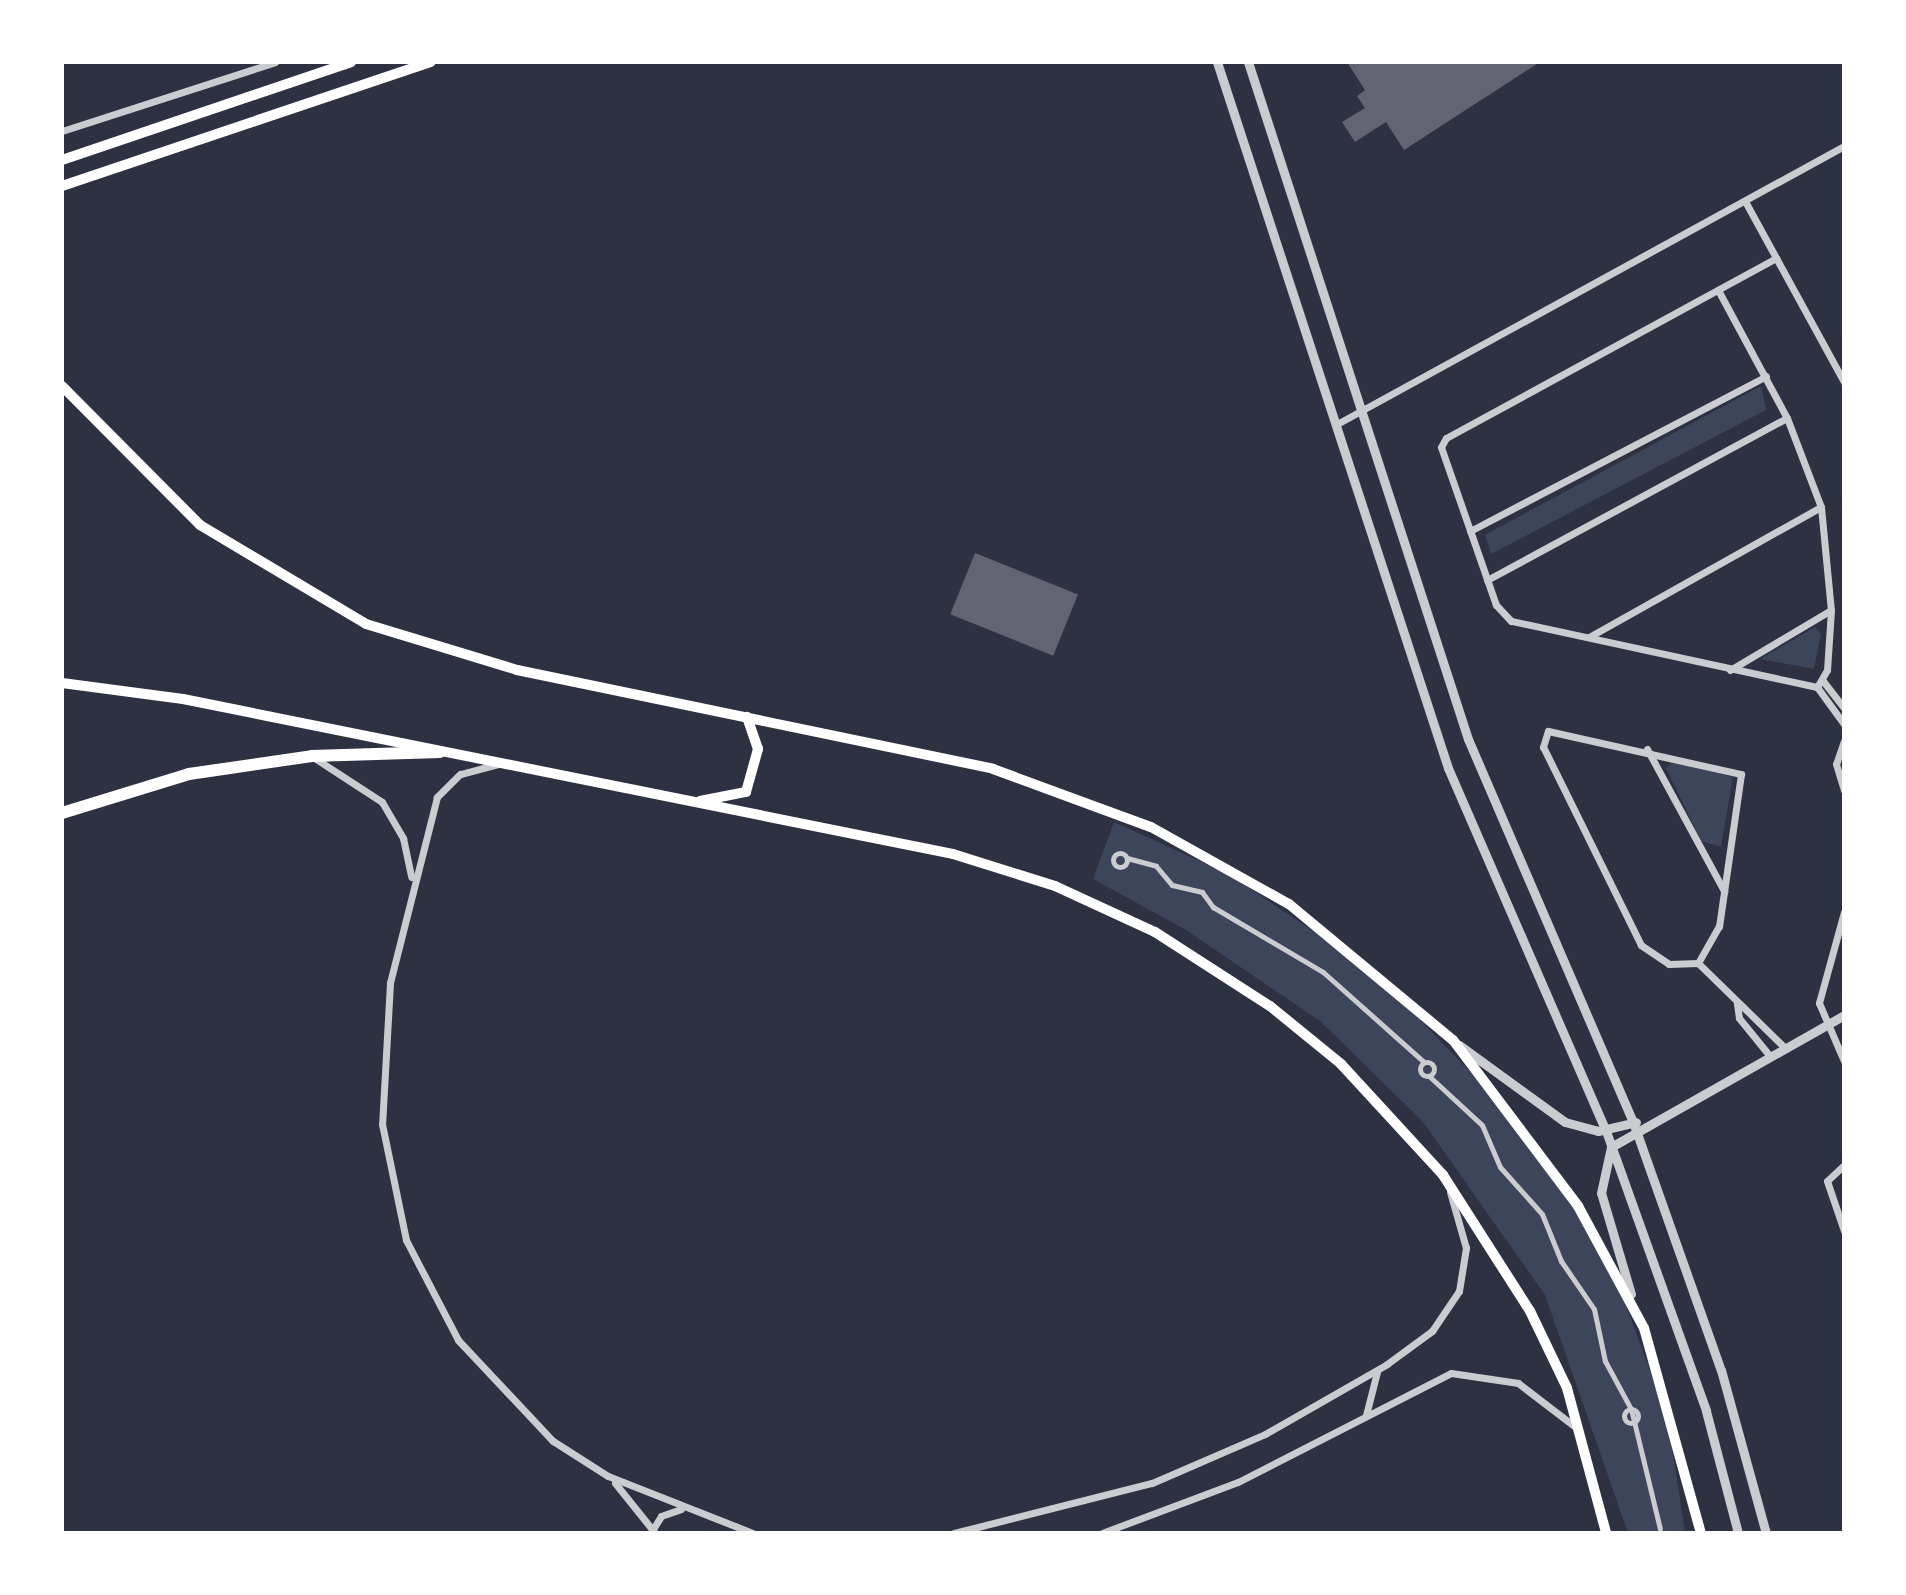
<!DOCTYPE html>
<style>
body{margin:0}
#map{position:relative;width:1906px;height:1595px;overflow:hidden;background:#2d3142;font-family:"Fira Sans",sans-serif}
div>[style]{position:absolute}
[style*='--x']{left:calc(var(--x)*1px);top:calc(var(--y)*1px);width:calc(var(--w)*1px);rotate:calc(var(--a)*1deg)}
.green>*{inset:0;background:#3c4559}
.building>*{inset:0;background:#626471;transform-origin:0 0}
.pedestrian>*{height:5px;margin:-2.5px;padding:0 2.5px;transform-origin:2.5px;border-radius:2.5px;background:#caccd0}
.pedestrian>.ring{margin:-2.5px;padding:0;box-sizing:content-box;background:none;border:5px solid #caccd0;border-radius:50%}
.minor>*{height:7px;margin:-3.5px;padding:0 3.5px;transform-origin:3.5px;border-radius:3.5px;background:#caccd0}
.tertiary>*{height:9px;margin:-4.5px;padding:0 4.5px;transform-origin:4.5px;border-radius:4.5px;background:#caccd0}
.secondary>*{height:10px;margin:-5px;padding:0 5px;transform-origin:5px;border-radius:5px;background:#fff}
.trunk>*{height:12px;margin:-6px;padding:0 6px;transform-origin:6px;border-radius:6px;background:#fff}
span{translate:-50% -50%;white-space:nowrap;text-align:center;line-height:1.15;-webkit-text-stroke:7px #fff;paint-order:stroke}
.frame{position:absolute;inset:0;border:64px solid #fff;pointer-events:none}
</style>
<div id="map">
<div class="green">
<i style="clip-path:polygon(1761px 386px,1766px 410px,1491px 554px,1485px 535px)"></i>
<i style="clip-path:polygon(1815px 627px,1821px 634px,1814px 669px,1760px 659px)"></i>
<i style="clip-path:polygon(1674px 761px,1733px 777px,1721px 847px,1701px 841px,1666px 768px)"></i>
<i style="clip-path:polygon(1114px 822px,1228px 874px,1324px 938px,1406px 1005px,1492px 1095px,1569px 1196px,1622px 1295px,1668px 1419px,1685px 1533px,1628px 1533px,1545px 1295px,1423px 1122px,1320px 1021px,1186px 930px,1093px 879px)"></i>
</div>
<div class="building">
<i style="clip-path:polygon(1335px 62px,1540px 62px,1404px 150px,1386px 122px,1355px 142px,1342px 122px,1365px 108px,1357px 96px,1365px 90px,1347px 62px)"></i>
<i style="left:975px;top:553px;width:111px;height:66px;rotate:22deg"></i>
</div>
<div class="pedestrian">
<i class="ring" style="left:1113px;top:853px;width:9px;height:9px"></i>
<i style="--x:1127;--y:858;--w:30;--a:15"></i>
<i style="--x:1156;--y:866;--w:25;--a:50"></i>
<i style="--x:1172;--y:885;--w:31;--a:13"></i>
<i style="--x:1202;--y:892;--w:19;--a:54"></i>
<i style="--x:1213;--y:907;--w:128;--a:30.6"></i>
<i style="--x:1323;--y:972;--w:135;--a:41.7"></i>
<i class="ring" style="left:1420px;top:1062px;width:9px;height:9px"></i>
<i style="--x:1429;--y:1076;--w:72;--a:42.8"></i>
<i style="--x:1482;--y:1125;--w:46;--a:66.8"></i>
<i style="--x:1500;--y:1167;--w:63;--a:48.2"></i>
<i style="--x:1542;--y:1214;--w:51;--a:68"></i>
<i style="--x:1561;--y:1261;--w:58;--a:55.5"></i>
<i style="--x:1594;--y:1309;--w:53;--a:78.1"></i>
<i style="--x:1605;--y:1361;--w:55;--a:61.6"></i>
<i style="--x:1631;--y:1409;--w:123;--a:76.4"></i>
<i class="ring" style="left:1624px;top:1409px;width:9px;height:9px"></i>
<i style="--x:1658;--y:1533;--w:13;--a:0"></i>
</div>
<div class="minor">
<i style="--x:62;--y:131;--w:224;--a:-17.9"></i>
<i style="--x:1746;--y:203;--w:204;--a:61.3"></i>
<i style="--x:1718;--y:290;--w:145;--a:61.7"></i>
<i style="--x:1787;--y:418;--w:95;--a:69.1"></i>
<i style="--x:1821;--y:507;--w:103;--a:84.5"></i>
<i style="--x:1831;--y:610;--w:60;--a:93.8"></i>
<i style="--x:1827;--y:670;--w:20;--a:120"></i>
<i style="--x:1817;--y:687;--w:313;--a:-167.8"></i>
<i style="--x:1511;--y:621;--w:22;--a:-133"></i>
<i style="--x:1496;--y:605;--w:167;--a:-109.2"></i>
<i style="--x:1441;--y:447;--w:10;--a:-61"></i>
<i style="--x:1446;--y:438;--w:376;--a:-28.6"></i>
<i style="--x:1337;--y:424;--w:578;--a:-28.74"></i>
<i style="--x:1470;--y:531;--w:334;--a:-27.6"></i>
<i style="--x:1487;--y:580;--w:341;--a:-28.4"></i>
<i style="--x:1589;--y:637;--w:266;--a:-29.3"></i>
<i style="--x:1730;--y:670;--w:117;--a:-30.7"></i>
<i style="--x:1823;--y:681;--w:34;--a:52"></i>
<i style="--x:1817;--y:687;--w:46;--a:53.9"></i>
<i style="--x:1548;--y:731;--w:198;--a:12.6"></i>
<i style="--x:1741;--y:774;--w:154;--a:98.2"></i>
<i style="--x:1719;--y:926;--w:43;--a:119.6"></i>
<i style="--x:1698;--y:963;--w:29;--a:178"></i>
<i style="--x:1669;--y:964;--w:34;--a:-146"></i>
<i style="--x:1641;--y:945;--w:221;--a:-116.3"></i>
<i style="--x:1543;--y:747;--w:17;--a:-73"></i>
<i style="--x:1844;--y:741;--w:24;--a:109"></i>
<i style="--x:1836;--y:764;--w:28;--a:73"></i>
<i style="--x:1647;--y:749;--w:162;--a:61.5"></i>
<i style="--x:313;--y:757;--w:82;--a:33.1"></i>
<i style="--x:382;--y:802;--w:42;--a:59.7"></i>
<i style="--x:403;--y:838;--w:40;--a:78"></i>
<i style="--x:498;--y:764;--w:39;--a:165"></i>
<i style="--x:460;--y:774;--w:33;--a:135"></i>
<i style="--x:437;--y:797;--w:192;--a:104.2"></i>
<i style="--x:390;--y:983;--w:141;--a:93.2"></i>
<i style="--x:382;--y:1124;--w:118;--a:78.3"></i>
<i style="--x:406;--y:1240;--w:113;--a:62.5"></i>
<i style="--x:458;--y:1340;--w:139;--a:46.8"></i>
<i style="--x:553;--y:1441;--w:65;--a:32.5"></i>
<i style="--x:608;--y:1476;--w:156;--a:21.5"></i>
<i style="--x:1844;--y:912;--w:94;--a:105.4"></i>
<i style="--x:1819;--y:1003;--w:63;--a:66.7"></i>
<i style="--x:1698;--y:963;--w:120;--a:44.3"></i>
<i style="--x:1737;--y:1004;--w:14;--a:82"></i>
<i style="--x:1739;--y:1018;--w:48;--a:51"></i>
<i style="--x:1844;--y:1165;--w:23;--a:137"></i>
<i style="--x:1827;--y:1181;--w:53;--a:71.2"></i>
<i style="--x:1366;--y:1415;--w:44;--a:-75.7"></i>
<i style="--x:615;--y:1483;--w:64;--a:51.3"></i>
<i style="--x:653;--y:1529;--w:15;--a:-58"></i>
<i style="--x:661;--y:1516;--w:21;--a:-19"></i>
<i style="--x:954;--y:1533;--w:204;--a:-14.2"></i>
<i style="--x:1152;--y:1483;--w:123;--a:-23.4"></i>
<i style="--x:1265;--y:1434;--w:141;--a:-29.8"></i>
<i style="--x:1387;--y:1364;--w:56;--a:-36.3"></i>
<i style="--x:1432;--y:1331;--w:48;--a:-56"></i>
<i style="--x:1459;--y:1291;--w:44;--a:-80.8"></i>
<i style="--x:1466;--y:1248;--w:58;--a:-105.9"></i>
<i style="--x:1102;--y:1533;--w:145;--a:-20.6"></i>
<i style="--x:1238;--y:1482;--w:239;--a:-27.1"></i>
<i style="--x:1451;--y:1373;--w:68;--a:8.5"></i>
<i style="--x:1518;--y:1383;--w:76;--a:37.5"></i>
</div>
<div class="tertiary">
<i style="--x:1217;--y:62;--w:743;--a:71.88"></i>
<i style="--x:1448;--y:768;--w:396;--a:66.5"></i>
<i style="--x:1606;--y:1131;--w:297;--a:70.3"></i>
<i style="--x:1706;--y:1411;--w:126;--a:75.3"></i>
<i style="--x:1248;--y:62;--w:712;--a:72"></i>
<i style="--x:1468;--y:739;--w:417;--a:66.7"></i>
<i style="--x:1633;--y:1122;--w:263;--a:70.5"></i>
<i style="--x:1721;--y:1370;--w:169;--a:74.6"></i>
<i style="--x:1459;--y:1045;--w:131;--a:36"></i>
<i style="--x:1565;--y:1122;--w:34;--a:15"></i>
<i style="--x:1598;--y:1131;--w:39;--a:-13"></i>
<i style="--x:1631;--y:1294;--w:105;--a:-106.5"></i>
<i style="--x:1601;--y:1193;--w:47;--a:-77.7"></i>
<i style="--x:1611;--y:1147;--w:268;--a:-29.5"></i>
</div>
<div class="secondary">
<i style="--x:62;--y:160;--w:305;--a:-18.7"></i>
<i style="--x:62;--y:186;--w:389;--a:-18.6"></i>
<i style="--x:62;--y:386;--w:196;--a:45.2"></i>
<i style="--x:200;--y:525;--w:193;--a:30.8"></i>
<i style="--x:366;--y:624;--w:158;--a:16.9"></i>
<i style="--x:517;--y:670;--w:486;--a:11.7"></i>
<i style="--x:993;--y:769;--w:168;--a:20.2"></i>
<i style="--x:1151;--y:827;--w:158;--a:29.2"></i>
<i style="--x:1289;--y:904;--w:213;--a:39.7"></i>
<i style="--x:1453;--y:1040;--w:208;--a:53"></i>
<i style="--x:1578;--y:1206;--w:139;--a:61.6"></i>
<i style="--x:1644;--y:1328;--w:213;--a:74.5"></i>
<i style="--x:62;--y:683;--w:122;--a:7.5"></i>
<i style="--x:183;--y:699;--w:785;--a:11.38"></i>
<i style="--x:953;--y:854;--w:107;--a:17.4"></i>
<i style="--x:1055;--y:886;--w:110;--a:24.7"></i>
<i style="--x:1155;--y:932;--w:137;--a:32.8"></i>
<i style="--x:1270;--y:1006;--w:92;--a:39.2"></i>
<i style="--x:1341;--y:1064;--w:151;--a:47.4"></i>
<i style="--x:1443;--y:1175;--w:161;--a:57.4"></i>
<i style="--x:1530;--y:1311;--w:85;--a:64.3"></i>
<i style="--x:1567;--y:1388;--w:150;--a:74.9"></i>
<i style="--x:700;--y:801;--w:47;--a:-11.1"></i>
<i style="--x:746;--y:792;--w:45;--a:-74.4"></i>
<i style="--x:758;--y:749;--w:34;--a:-109"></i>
</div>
<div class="trunk">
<i style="--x:62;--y:813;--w:133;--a:-17.1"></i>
<i style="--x:189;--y:774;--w:124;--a:-8.3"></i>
<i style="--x:312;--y:756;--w:128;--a:-1.8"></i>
</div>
<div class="frame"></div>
</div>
